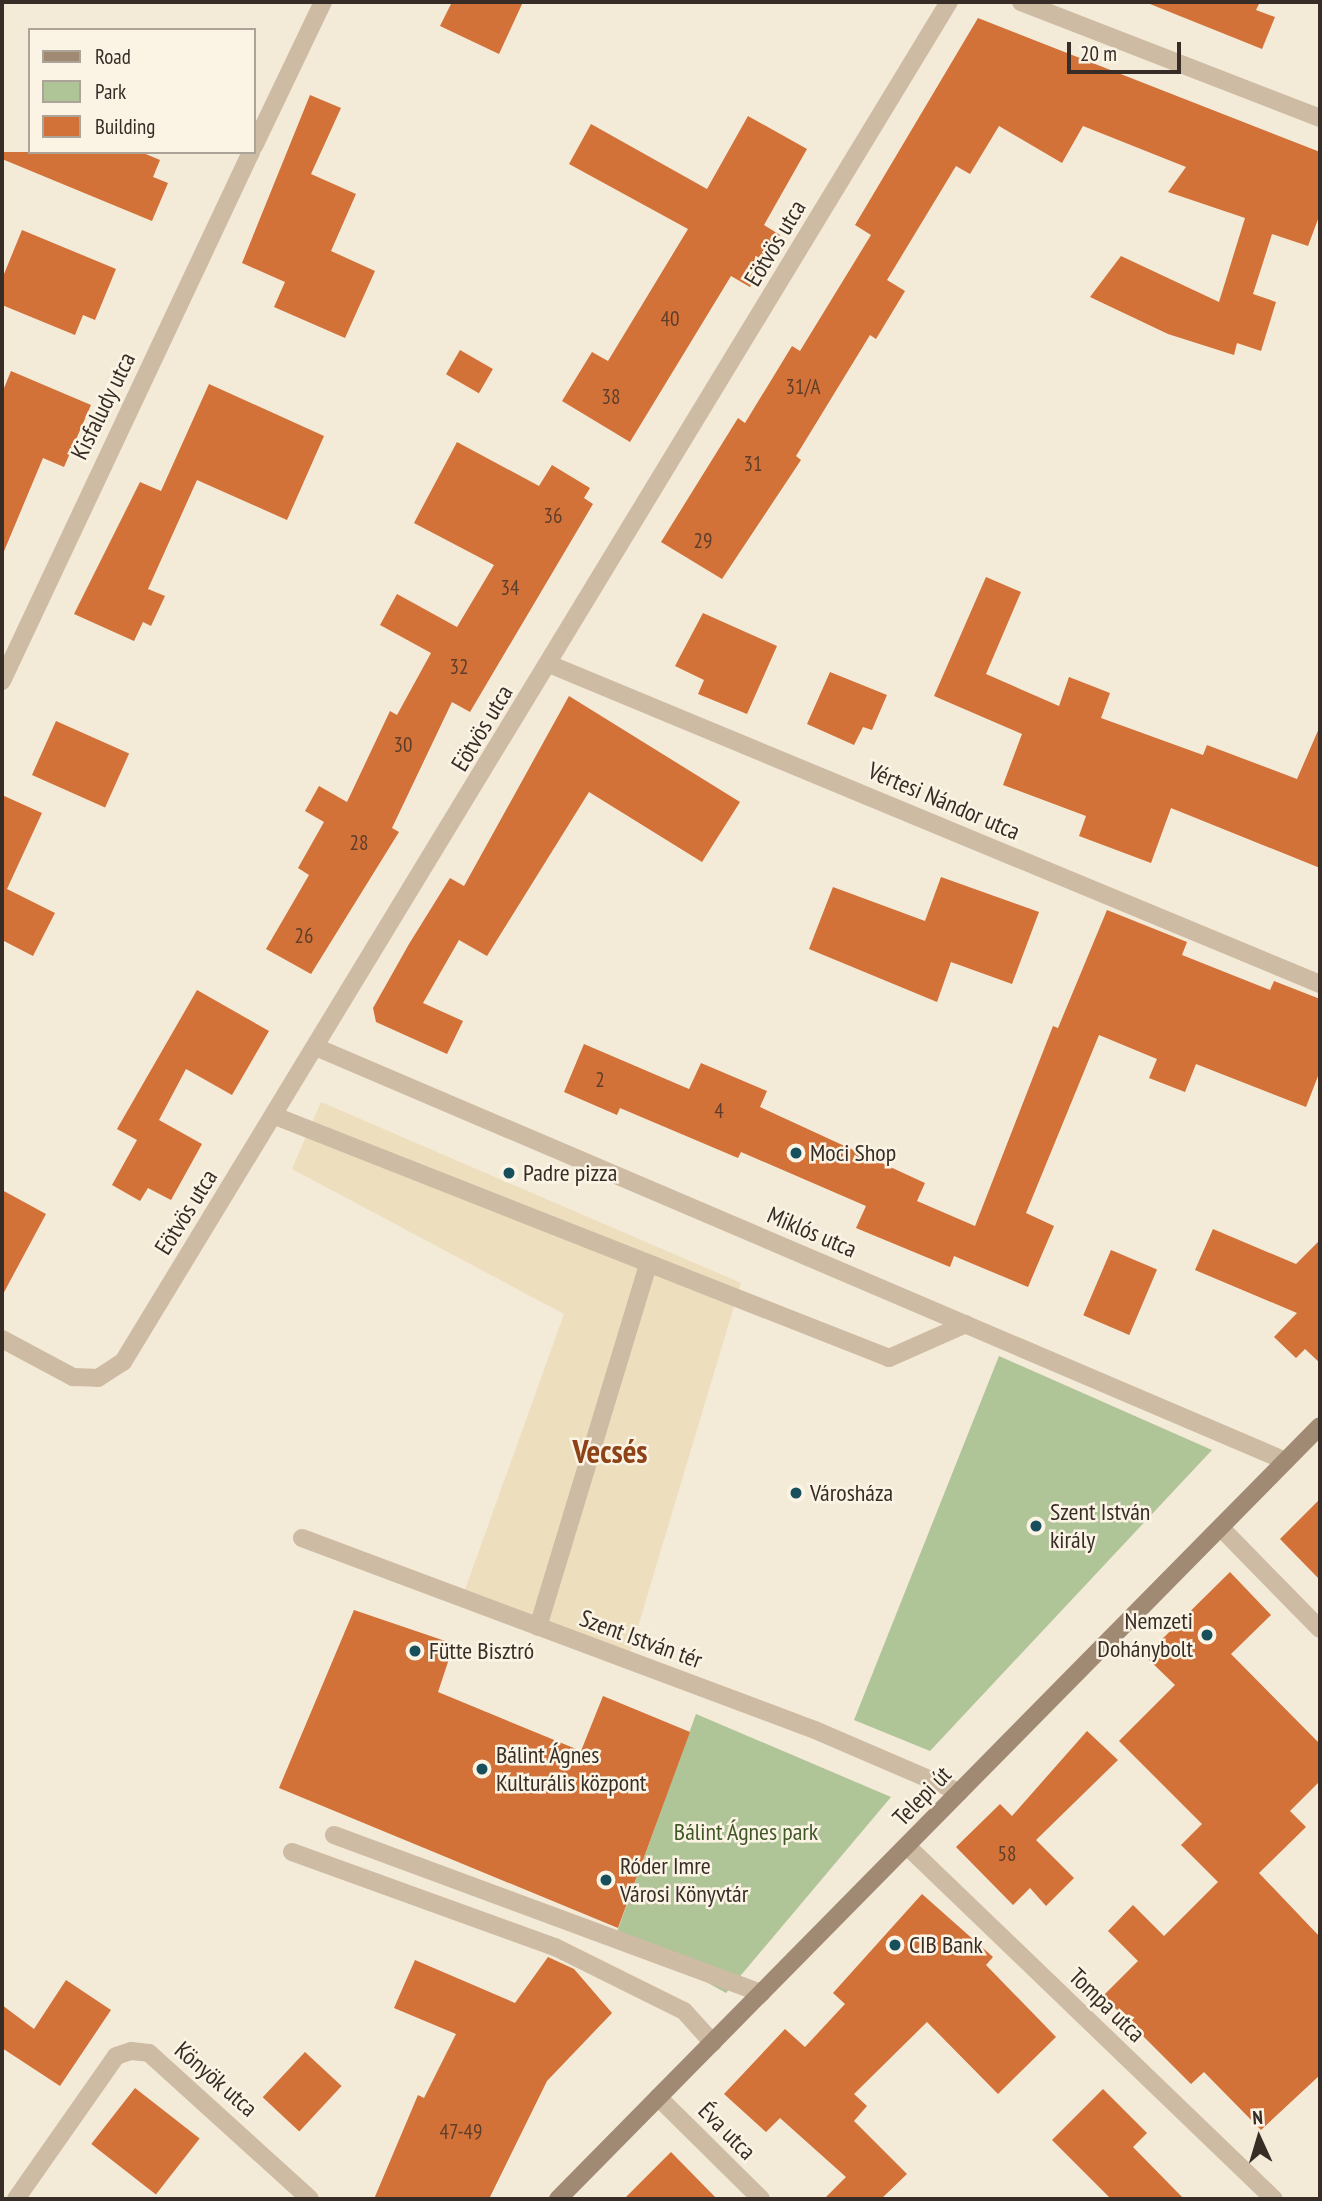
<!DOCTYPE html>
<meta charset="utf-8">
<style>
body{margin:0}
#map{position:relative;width:1322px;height:2201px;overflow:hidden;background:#f4ead8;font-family:"PT Sans Narrow",sans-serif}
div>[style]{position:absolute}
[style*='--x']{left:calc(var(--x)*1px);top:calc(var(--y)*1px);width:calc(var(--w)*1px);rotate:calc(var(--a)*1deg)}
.green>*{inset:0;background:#afc497}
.plaza>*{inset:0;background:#eddebe}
.building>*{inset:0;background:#d27138;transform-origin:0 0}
.service>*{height:18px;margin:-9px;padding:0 9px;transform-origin:9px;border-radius:9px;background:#cdbba3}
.pedestrian>*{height:18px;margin:-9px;padding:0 9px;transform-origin:9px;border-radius:9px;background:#cdbba3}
.minor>*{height:18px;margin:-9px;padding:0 9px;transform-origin:9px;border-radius:9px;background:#cdbba3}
.secondary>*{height:18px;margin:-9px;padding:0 9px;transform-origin:9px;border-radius:9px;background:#a18a74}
.dots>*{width:19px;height:19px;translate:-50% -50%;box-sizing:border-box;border:4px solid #fbf4e5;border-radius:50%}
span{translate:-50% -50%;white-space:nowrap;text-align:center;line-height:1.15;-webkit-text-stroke:5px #fbf4e5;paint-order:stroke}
.number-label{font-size:21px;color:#5e3e2a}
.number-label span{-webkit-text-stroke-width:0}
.street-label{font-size:24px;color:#372d26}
.poi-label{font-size:24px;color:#372d26}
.left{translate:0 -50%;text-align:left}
.right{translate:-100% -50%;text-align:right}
.park-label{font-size:24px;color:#405827}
.district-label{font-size:32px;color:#8e4217;font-weight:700}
.frame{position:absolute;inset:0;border:4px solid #372d26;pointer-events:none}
.legend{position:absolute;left:28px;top:28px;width:228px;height:126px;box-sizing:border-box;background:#fbf4e5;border:2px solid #ada499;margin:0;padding:9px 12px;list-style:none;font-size:21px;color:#372d26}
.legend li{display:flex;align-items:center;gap:14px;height:35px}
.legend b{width:35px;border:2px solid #ada499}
.north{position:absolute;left:1224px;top:2103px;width:70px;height:70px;-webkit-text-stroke:5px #fbf4e5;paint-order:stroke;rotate:356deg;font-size:19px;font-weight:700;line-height:28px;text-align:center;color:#372d26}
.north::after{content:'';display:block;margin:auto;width:24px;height:32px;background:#372d26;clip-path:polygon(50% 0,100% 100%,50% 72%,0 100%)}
.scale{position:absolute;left:1067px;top:42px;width:114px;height:32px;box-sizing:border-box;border:4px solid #372d26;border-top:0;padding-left:9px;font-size:21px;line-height:24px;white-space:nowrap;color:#372d26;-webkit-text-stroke:5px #fbf4e5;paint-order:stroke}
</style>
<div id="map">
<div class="green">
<i style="clip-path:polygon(999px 1356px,1212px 1450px,930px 1751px,854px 1720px)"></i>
<i style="clip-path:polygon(696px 1714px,891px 1797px,726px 1993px,617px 1932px)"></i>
</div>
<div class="plaza">
<i style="clip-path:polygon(321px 1102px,741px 1283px,628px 1660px,462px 1598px,564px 1314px,292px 1169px)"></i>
</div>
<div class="building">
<i style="clip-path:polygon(452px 2px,523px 2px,499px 54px,440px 26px)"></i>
<i style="clip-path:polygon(1145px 2px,1260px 2px,1256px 10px,1275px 17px,1262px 49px)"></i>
<i style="clip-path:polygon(978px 18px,1320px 152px,1320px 214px,1308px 246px,1272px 234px,1253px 294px,1276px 302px,1261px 351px,1237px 343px,1234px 355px,1168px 334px,1090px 297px,1121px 256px,1219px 302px,1245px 218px,1168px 192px,1186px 167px,1083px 126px,1062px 163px,999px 126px,970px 174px,956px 166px,887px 280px,905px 291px,876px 339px,870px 335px,796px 456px,801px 460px,722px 579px,661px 542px,738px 418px,745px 423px,792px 346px,800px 351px,871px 235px,855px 225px)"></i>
<i style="clip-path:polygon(310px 95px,341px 108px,311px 174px,356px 194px,331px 251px,375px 271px,345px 338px,274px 307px,285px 282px,242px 263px)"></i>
<i style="clip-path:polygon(748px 116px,807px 149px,764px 225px,780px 235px,750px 287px,731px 276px,630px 442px,562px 401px,592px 352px,608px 361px,688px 229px,569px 164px,591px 124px,707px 189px)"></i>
<i style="clip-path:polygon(2px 152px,141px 152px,160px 160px,153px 177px,168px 183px,152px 221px,2px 159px)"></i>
<i style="clip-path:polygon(22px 230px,116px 269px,95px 320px,83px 315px,75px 335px,2px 305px,2px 279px)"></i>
<i style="left:460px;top:350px;width:38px;height:28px;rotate:30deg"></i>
<i style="clip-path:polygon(11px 371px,91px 405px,64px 467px,43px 458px,2px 556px,2px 393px)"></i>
<i style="clip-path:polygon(209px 384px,324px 436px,287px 520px,197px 480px,148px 589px,165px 596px,151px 626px,143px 622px,134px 641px,74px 614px,140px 482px,161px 491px)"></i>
<i style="clip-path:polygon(457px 442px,539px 486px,552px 465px,590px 488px,584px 498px,593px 504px,470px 712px,452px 702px,392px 828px,399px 832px,311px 974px,266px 949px,309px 875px,298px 868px,324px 822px,305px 811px,319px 786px,347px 802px,390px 711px,397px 715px,431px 653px,380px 625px,397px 594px,457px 627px,494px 565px,414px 523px)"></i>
<i style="clip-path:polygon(986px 577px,1021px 592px,986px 674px,1059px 706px,1069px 677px,1110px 693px,1101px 718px,1203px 755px,1207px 745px,1297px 779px,1320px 726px,1320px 868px,1171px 808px,1151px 863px,1079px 836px,1086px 816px,1003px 785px,1022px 734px,934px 696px)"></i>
<i style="clip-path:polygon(703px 613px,777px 646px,747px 714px,698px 694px,704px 680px,675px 666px)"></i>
<i style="clip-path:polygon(830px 672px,887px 695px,872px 730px,863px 727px,854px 745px,807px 724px)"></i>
<i style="clip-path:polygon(569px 696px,740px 802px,702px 862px,589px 792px,487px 956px,459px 940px,423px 1003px,463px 1021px,447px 1054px,376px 1022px,373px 1008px,409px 944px,450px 878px,464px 886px)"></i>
<i style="left:56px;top:721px;width:80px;height:59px;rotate:24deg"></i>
<i style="clip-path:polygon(2px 795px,42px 813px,7px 889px,55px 913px,33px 956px,2px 940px)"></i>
<i style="clip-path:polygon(941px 877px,1039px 912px,1012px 984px,951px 962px,937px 1002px,809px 949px,833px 887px,925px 921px)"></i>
<i style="clip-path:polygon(1107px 910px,1187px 942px,1182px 955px,1270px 990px,1274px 981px,1320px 999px,1320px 1071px,1306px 1107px,1196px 1064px,1185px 1092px,1149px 1078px,1157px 1059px,1099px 1035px,1026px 1213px,1054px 1226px,1028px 1287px,954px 1256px,950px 1267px,856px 1228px,866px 1206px,741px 1152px,738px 1158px,620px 1108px,617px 1115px,564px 1092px,584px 1044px,689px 1089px,701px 1063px,767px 1091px,760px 1107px,925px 1183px,917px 1201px,975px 1226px,1053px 1026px,1058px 1028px)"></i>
<i style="clip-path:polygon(197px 990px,269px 1031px,232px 1095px,186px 1069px,159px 1120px,202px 1144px,171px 1200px,148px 1188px,140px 1201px,112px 1185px,137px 1140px,117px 1129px)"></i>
<i style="clip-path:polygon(2px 1190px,46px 1214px,2px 1296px)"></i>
<i style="clip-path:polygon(1213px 1229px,1296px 1264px,1320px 1240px,1320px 1363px,1305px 1349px,1296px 1358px,1274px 1337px,1297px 1313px,1195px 1270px)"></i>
<i style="left:1111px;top:1250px;width:50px;height:71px;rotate:23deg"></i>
<i style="clip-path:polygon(1320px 1499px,1320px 1580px,1280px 1539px)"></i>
<i style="clip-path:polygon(1230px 1572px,1271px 1615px,1231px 1654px,1320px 1744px,1320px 1781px,1290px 1811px,1306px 1827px,1259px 1873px,1320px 1937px,1320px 2075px,1261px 2130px,1204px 2072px,1191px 2084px,1103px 1996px,1138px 1961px,1108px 1931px,1133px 1905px,1164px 1936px,1218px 1882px,1181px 1845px,1202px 1824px,1119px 1741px,1175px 1685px,1145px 1656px)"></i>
<i style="clip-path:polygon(354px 1610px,454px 1644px,438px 1692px,581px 1751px,603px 1696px,690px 1732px,618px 1928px,279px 1788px)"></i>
<i style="clip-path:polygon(1087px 1731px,1118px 1760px,1036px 1840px,1074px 1878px,1046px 1906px,1030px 1888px,1013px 1905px,956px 1847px,1000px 1804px,1012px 1816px)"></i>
<i style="clip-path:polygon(922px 1894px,993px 1957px,986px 1965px,1056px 2037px,998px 2094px,927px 2022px,854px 2094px,867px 2106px,854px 2121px,907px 2174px,881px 2199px,824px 2199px,846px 2177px,780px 2118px,766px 2132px,724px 2094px,785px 2029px,805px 2047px,845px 2004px,833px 1993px)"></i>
<i style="clip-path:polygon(548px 1957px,574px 1969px,612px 2013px,547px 2081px,489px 2199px,374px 2199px,418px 2095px,424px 2098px,456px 2034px,394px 2008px,415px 1960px,515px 2003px)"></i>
<i style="clip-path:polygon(66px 1980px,111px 2010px,60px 2086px,2px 2048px,2px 2005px,34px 2029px)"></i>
<i style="left:305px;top:2052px;width:50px;height:62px;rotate:43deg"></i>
<i style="left:135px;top:2088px;width:82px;height:71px;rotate:38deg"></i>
<i style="clip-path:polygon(1103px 2089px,1147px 2133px,1133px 2147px,1184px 2199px,1111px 2199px,1052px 2140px)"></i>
<i style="clip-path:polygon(671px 2152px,717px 2199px,624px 2199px)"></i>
</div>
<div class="service">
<i style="--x:334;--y:1835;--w:456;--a:20.3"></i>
<i style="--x:292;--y:1852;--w:280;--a:19.9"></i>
<i style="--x:555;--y:1947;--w:144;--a:26.4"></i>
<i style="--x:684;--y:2011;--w:43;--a:47.8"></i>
</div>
<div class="pedestrian">
<i style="--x:275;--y:1116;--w:660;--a:21.51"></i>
<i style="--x:889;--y:1358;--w:84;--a:-23.8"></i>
<i style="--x:302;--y:1538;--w:548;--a:20.52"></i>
<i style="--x:815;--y:1730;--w:157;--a:23.3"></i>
<i style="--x:538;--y:1627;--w:377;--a:-73.1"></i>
</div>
<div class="minor">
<i style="--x:1021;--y:2;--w:321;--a:21.2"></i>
<i style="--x:254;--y:146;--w:160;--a:-64.4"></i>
<i style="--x:549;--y:664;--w:835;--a:22.54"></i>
<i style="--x:2;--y:681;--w:585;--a:-64.79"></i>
<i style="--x:318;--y:1048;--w:1052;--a:23.11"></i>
<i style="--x:2;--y:1339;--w:81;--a:28.2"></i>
<i style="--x:73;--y:1377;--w:25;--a:2"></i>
<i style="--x:98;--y:1378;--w:30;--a:-33"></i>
<i style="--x:123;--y:1362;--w:1591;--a:-58.73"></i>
<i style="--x:1221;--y:1528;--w:141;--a:45.6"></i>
<i style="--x:907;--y:1846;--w:509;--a:43.89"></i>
<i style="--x:658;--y:2097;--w:145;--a:44.7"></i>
<i style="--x:16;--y:2199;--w:174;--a:-55"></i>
<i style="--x:116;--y:2056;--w:16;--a:-18"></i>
<i style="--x:131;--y:2051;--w:18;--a:6"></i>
<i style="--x:149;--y:2053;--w:217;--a:42.2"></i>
</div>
<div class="secondary">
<i style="--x:558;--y:2199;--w:1085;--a:-45.41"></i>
</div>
<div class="dots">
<i style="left:796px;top:1153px;background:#174f5d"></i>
<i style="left:509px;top:1173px;background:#174f5d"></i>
<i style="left:796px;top:1493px;background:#174f5d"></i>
<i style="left:1036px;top:1526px;background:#174f5d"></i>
<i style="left:1207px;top:1635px;background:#174f5d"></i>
<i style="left:415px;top:1651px;background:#174f5d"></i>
<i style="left:482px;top:1769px;background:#174f5d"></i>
<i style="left:606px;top:1880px;background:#174f5d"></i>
<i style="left:895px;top:1945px;background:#174f5d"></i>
</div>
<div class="number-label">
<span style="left:670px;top:319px">40</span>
<span style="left:803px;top:387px">31/A</span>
<span style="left:611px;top:397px">38</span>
<span style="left:753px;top:464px">31</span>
<span style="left:553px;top:516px">36</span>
<span style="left:703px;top:541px">29</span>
<span style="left:510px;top:588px">34</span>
<span style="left:459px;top:667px">32</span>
<span style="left:403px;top:745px">30</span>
<span style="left:359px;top:843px">28</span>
<span style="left:304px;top:936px">26</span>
<span style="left:600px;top:1080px">2</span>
<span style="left:719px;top:1111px">4</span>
<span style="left:1007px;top:1854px">58</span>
<span style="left:461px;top:2132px">47-49</span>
</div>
<div class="street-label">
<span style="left:775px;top:243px;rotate:-59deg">Eötvös utca</span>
<span style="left:103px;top:406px;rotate:-64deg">Kisfaludy utca</span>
<span style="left:482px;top:728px;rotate:-59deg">Eötvös utca</span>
<span style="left:944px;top:801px;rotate:23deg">Vértesi Nándor utca</span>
<span style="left:186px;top:1212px;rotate:-58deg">Eötvös utca</span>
<span style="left:812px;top:1232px;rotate:23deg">Miklós utca</span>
<span style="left:641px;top:1639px;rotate:20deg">Szent István tér</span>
<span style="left:922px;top:1796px;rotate:-46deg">Telepi út</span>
<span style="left:1107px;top:2005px;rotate:44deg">Tompa utca</span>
<span style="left:216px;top:2079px;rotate:41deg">Könyök utca</span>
<span style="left:727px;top:2131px;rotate:45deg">Éva utca</span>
</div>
<div class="poi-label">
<span class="left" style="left:810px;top:1153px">Moci Shop</span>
<span class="left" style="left:523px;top:1173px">Padre pizza</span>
<span class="left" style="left:810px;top:1493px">Városháza</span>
<span class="left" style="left:1050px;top:1526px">Szent István<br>király</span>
<span class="right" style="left:1193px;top:1635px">Nemzeti<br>Dohánybolt</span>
<span class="left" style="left:429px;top:1651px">Fütte Bisztró</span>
<span class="left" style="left:496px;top:1769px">Bálint Ágnes<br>Kulturális központ</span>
<span class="left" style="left:620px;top:1880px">Róder Imre<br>Városi Könyvtár</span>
<span class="left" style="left:909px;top:1945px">CIB Bank</span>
</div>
<div class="park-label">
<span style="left:746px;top:1832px">Bálint Ágnes park</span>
</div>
<div class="district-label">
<span style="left:610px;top:1451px">Vecsés</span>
</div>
<div class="frame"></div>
<ul class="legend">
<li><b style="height:9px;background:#a18a74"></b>Road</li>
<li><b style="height:19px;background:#afc497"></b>Park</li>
<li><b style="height:19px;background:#d27138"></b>Building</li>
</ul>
<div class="north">N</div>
<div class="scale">20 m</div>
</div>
